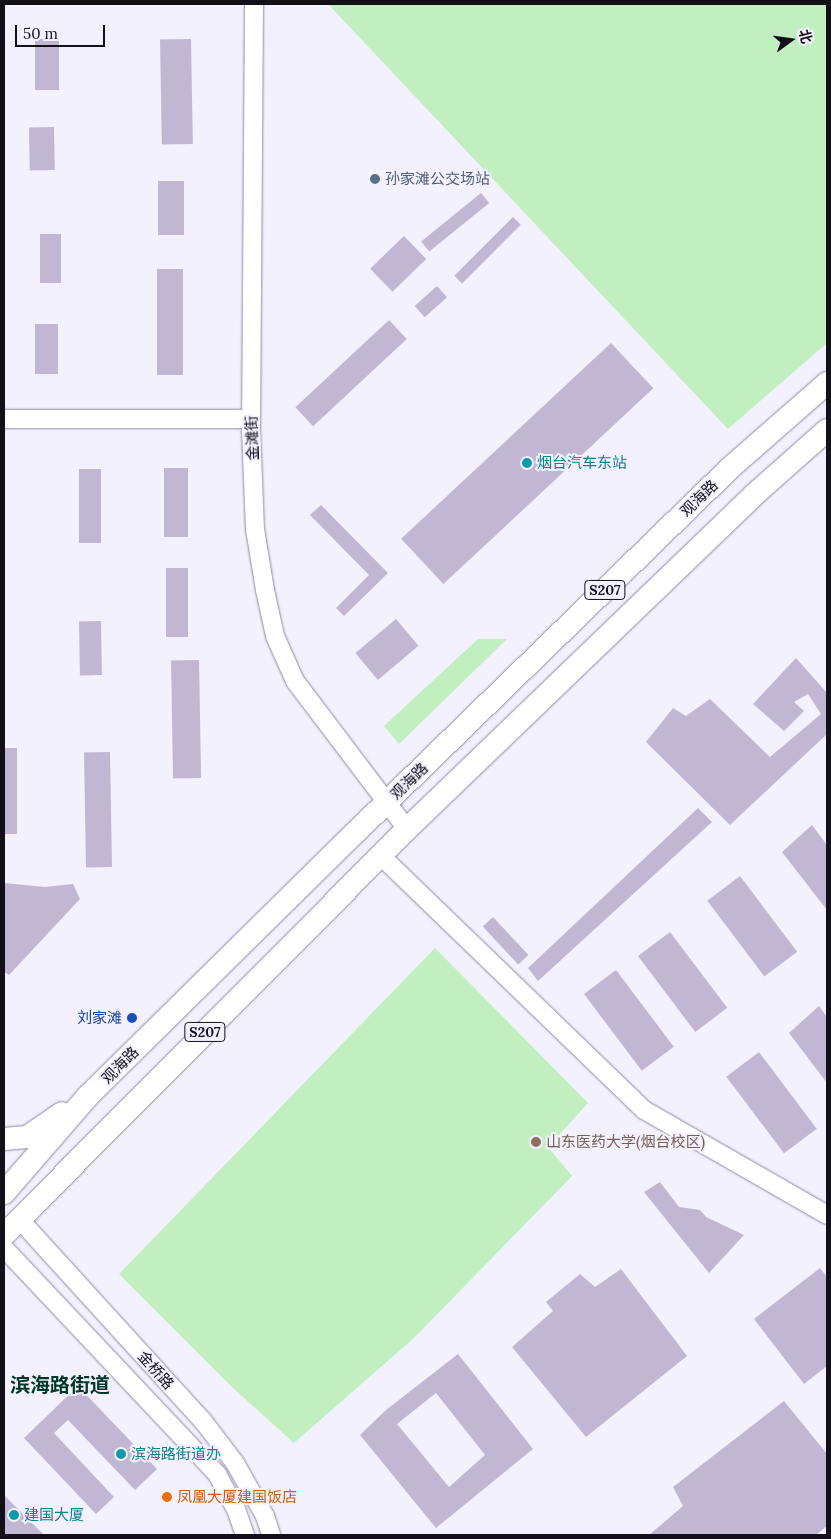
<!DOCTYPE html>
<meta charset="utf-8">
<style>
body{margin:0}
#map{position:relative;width:831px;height:1539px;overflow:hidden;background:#f3f1fd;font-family:Lora,"Noto Sans SC",serif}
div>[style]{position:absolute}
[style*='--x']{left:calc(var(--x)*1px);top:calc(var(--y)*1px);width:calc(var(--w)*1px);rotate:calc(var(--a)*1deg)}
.green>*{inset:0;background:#c1efc0}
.building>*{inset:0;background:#c1b7d3;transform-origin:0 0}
.roads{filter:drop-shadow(0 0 1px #9089a5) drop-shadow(0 0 1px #9089a5)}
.minor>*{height:18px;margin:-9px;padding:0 9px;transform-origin:9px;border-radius:9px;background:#fff}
.major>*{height:22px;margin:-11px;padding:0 11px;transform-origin:11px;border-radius:11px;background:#fff}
.dots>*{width:14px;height:14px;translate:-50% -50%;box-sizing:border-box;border:2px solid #f3f1fd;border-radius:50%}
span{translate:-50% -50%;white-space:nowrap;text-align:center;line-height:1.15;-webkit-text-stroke:4px #f3f1fd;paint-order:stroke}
.shield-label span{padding:1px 4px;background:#f3f1fd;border:1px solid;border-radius:4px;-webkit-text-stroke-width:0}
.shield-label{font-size:14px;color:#13101a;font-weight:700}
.service-label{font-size:15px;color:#4e5e75}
.left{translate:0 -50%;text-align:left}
.street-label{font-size:15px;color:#13101a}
.culture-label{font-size:15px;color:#0d838f}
.transit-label{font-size:15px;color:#164399}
.right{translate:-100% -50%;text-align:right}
.education-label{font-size:15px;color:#785e54}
.food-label{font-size:15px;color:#c56008}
.district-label{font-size:20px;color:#003729;font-weight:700}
.frame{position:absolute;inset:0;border:5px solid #13101a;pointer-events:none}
.north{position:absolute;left:766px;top:15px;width:50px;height:50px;-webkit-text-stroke:4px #f3f1fd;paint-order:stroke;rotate:76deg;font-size:14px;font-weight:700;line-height:20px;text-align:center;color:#13101a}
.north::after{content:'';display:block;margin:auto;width:18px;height:22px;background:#13101a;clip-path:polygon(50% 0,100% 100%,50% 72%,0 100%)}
.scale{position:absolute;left:15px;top:25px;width:90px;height:22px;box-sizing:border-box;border:2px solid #13101a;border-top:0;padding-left:6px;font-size:15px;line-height:18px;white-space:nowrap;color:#13101a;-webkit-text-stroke:4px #f3f1fd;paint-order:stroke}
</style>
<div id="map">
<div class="green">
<i style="clip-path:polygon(328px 4px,827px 4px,827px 343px,728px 429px)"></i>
<i style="clip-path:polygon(478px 639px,507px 639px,399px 744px,384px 726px)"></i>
<i style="clip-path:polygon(435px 948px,588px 1103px,548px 1147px,572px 1176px,414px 1338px,294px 1443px,234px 1389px,119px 1274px)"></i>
</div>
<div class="building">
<i style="left:35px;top:39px;width:24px;height:51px"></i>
<i style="left:191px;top:39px;width:105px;height:31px;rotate:89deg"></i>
<i style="left:54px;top:127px;width:43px;height:25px;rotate:89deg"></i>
<i style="left:184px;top:181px;width:54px;height:26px;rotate:90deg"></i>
<i style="left:481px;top:193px;width:13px;height:77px;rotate:51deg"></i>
<i style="left:513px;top:217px;width:11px;height:83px;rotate:45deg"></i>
<i style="left:40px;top:234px;width:21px;height:49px"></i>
<i style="left:404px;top:236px;width:32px;height:47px;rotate:46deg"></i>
<i style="left:157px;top:269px;width:26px;height:106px"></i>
<i style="left:437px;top:286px;width:15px;height:30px;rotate:48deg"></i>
<i style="left:389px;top:320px;width:26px;height:128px;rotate:47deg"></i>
<i style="left:35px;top:324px;width:23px;height:50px"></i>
<i style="left:611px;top:343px;width:62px;height:287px;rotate:47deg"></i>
<i style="left:164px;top:468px;width:24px;height:69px"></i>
<i style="left:79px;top:469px;width:22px;height:74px"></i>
<i style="clip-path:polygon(321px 505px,388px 573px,344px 616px,336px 608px,369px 575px,310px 515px)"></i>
<i style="left:166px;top:568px;width:22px;height:69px"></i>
<i style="left:396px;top:619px;width:35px;height:53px;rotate:50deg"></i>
<i style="left:101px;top:621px;width:54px;height:22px;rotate:89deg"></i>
<i style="clip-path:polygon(796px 658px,827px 693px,827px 734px,730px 825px,646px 742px,673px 708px,686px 716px,710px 699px,770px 757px,821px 714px,808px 694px,794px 702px,804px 711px,784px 731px,753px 704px)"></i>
<i style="left:199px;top:660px;width:118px;height:28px;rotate:89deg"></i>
<i style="left:4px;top:748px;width:13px;height:86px"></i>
<i style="left:110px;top:752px;width:115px;height:26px;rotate:89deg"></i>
<i style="clip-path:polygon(698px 808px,712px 822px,538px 981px,528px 968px)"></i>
<i style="clip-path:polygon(812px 825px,827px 845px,827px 910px,782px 852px)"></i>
<i style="left:740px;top:876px;width:95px;height:41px;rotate:53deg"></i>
<i style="clip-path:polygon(4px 883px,45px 887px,73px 884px,80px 899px,9px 975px,4px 972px)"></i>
<i style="left:493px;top:917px;width:52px;height:14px;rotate:47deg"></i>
<i style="left:670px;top:932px;width:95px;height:40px;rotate:53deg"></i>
<i style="left:616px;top:970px;width:96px;height:40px;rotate:53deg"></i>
<i style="clip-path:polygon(819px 1006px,827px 1017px,827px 1083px,789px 1033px)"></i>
<i style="left:759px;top:1052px;width:96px;height:41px;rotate:53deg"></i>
<i style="clip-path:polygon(660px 1182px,679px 1207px,700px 1210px,706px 1217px,744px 1235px,709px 1273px,644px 1192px)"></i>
<i style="clip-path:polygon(820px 1268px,827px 1277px,827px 1366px,804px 1384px,754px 1319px)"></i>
<i style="clip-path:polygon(621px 1269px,687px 1356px,586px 1437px,512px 1347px,553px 1311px,546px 1302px,580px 1274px,595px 1287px)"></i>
<i style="clip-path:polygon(evenodd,458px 1354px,533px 1449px,436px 1528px,360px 1435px,386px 1410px,458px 1354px,436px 1393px,485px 1455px,449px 1487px,397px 1424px,436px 1393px)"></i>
<i style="clip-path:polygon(78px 1386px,157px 1469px,135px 1490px,68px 1420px,54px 1433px,114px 1497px,96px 1514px,24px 1438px)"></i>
<i style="clip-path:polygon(784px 1401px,827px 1454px,827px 1526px,816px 1535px,649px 1535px,683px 1506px,673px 1487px)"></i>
<i style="clip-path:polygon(4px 1495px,44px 1535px,4px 1535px)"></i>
</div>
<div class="roads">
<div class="minor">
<i style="--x:254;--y:4;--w:426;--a:90.4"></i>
<i style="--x:251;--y:430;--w:99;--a:87.7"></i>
<i style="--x:255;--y:529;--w:62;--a:80.7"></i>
<i style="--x:265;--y:590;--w:47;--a:77.7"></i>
<i style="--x:275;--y:636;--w:49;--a:66"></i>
<i style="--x:295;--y:681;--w:186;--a:52.9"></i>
<i style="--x:4;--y:419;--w:247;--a:0"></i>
<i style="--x:380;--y:855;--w:367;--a:44"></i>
<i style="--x:644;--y:1110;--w:211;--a:29.8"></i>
<i style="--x:20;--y:1220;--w:272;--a:47.7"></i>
<i style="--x:203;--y:1421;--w:53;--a:52.7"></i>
<i style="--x:235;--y:1463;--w:61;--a:60.5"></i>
<i style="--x:265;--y:1516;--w:20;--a:72"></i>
<i style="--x:4;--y:1248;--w:311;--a:46.7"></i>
<i style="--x:217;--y:1474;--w:40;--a:62"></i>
<i style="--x:236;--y:1509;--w:28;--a:71"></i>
</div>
<div class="major">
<i style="--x:4;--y:1139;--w:23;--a:-5"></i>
<i style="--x:27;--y:1137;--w:42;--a:-34.4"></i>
<i style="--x:4;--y:1193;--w:128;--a:-49.1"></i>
<i style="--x:88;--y:1096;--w:376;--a:-44.6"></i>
<i style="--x:356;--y:832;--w:522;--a:-44.22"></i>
<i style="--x:730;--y:468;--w:129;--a:-41.2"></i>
<i style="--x:4;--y:1235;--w:572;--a:-45.21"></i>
<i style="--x:407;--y:829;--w:483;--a:-43.9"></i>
<i style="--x:755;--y:494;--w:96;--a:-41.6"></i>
</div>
</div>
<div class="dots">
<i style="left:375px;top:179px;background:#5c6f8a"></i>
<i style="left:527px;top:463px;background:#0f9aa8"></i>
<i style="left:132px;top:1018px;background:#1a4fb4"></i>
<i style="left:536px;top:1142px;background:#8d6e63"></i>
<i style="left:121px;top:1454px;background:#0f9aa8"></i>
<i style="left:167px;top:1497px;background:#e8710a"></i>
<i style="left:14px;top:1515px;background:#0f9aa8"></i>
</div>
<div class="shield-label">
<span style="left:605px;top:590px">S207</span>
<span style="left:205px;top:1032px">S207</span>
</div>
<div class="service-label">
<span class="left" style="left:385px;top:179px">孙家滩公交场站</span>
</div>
<div class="street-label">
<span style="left:252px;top:438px;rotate:-92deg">金滩街</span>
<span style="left:699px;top:498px;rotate:-44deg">观海路</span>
<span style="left:409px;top:781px;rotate:-44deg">观海路</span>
<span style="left:120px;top:1065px;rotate:-45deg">观海路</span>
<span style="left:156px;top:1370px;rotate:48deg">金桥路</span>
</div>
<div class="culture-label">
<span class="left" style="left:537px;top:463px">烟台汽车东站</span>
<span class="left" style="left:131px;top:1454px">滨海路街道办</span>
<span class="left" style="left:24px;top:1515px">建国大厦</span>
</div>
<div class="transit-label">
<span class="right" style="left:122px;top:1018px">刘家滩</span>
</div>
<div class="education-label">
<span class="left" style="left:546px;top:1142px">山东医药大学(烟台校区)</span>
</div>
<div class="food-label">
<span class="left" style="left:177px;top:1497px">凤凰大厦建国饭店</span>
</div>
<div class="district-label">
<span style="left:60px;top:1384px">滨海路街道</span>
</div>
<div class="frame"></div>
<div class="north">北</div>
<div class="scale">50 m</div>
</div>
